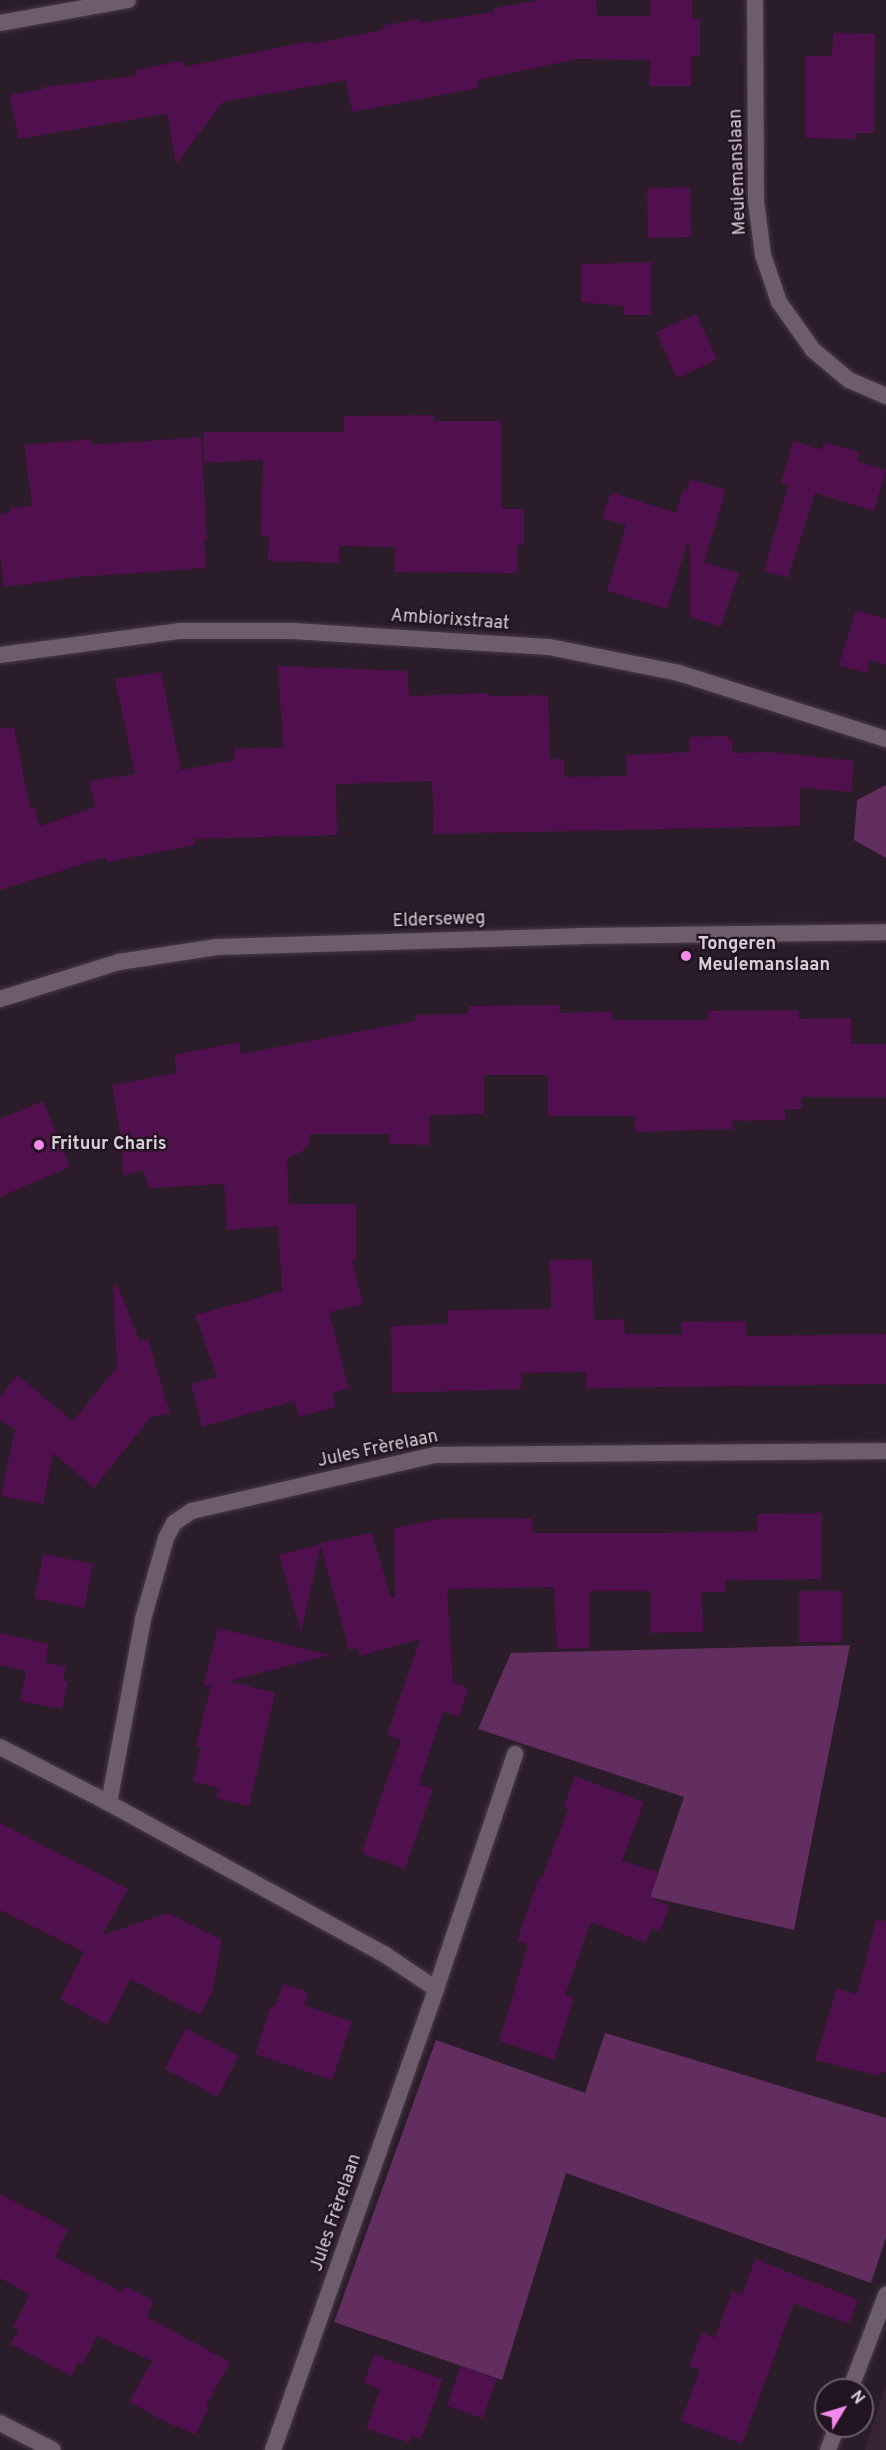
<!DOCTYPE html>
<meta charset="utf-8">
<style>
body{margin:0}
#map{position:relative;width:886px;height:2450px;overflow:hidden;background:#2a1d29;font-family:Overpass,sans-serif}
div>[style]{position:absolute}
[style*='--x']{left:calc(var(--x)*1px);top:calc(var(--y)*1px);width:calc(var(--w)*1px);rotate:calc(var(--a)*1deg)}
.built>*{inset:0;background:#362435}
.green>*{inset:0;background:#622e5f}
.building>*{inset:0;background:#500f4d;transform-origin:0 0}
.roads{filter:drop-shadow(0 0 2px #463b45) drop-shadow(0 0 2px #463b45)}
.minor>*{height:16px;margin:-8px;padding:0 8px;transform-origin:8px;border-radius:8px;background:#6d5c6b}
.tertiary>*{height:16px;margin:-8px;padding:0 8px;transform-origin:8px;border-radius:8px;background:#6d5c6b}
.secondary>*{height:16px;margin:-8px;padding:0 8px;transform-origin:8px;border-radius:8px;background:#6d5c6b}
.dots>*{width:16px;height:16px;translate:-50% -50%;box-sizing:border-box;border:3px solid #21131f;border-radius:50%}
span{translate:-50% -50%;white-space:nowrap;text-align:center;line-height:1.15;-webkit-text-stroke:4.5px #21131f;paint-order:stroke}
.street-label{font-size:18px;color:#d8ced7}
.poi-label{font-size:18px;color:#d8ced7;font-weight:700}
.left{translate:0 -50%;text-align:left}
.north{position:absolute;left:814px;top:2378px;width:60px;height:60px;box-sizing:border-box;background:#21131f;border:2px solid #6a5e69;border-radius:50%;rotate:52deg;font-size:16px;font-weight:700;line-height:24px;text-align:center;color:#d8ced7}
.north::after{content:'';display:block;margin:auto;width:21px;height:27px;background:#f689ed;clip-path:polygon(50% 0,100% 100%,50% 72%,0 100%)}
</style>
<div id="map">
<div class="built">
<i style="clip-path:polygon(886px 2385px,886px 2450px,865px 2450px)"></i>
</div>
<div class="green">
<i style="clip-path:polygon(886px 785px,886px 858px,854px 840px,857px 800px)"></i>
<i style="clip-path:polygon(850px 1645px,794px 1930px,650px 1897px,684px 1797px,478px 1729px,511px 1653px)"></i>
<i style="clip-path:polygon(605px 2033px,886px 2118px,886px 2237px,871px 2283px,566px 2173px,502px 2380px,334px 2322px,436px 2040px,585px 2093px)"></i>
</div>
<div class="building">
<i style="clip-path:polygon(539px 0,596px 0,597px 16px,650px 16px,650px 0,692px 0,692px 18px,700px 19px,700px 56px,691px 56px,691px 86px,649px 86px,650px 60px,578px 59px,477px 80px,479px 88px,352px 112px,346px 80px,223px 102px,176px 164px,167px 114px,18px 139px,10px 95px,43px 89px,43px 87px,136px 76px,135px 70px,182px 61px,184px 67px,310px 41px,311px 44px,383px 30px,382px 26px,402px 22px,420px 19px,421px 23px,494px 12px,494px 8px)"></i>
<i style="clip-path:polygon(833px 33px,875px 34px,874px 133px,855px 133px,855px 139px,806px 138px,806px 56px,832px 56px)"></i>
<i style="left:690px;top:187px;width:50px;height:43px;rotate:89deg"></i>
<i style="clip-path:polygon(651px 262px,651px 315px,624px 315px,624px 306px,581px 302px,581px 264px)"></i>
<i style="left:696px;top:314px;width:50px;height:44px;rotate:65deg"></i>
<i style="clip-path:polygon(434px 415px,434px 421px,502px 421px,501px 509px,524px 509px,524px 545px,517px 545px,517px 573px,395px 572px,395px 547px,339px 546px,339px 563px,268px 561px,269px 536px,261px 536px,263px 460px,204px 463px,203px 432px,344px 432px,344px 416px)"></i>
<i style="clip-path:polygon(201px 437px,207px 539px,204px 539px,206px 568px,77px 577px,4px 587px,0 557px,0 514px,11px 512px,10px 508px,32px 506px,24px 445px,92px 439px,92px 445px)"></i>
<i style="clip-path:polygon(793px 441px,822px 450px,824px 442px,860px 452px,857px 461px,886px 470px,874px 511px,815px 493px,788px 578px,764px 571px,788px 485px,781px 483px)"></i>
<i style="clip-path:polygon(690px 479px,726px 490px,704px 562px,739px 573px,721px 627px,690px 617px,690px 545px,687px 544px,667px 609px,607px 591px,626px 525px,602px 518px,611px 492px,676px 513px,683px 490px,686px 491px)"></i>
<i style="clip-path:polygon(856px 610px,886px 619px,886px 665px,870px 660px,866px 673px,839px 665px)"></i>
<i style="clip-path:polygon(278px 666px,408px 671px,409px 696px,489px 693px,489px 696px,548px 695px,550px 759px,564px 759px,564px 777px,627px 776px,626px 755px,689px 752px,689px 737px,728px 736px,728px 739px,733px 739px,732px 753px,770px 752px,854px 761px,851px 792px,800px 788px,800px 826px,434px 834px,432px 781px,336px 784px,337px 835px,194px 839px,195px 845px,107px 862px,105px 857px,0 890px,0 728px,14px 727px,30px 808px,34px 807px,40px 826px,95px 807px,89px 781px,135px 774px,115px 679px,161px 672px,181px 770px,234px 760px,234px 749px,283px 747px)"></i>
<i style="clip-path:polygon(559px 1005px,559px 1013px,612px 1011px,612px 1020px,708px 1020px,707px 1011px,798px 1010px,799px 1019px,851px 1018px,851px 1044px,886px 1044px,886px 1097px,802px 1097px,802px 1109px,785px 1109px,786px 1120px,732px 1121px,733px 1129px,635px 1132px,635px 1116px,548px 1116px,548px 1075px,484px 1075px,484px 1114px,430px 1115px,430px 1145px,390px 1144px,390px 1134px,310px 1134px,310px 1143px,301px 1152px,287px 1158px,289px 1204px,356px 1204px,356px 1260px,352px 1260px,363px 1304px,329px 1312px,349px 1388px,332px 1393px,336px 1407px,299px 1417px,294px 1401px,202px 1427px,191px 1384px,217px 1377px,195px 1315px,282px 1291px,278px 1226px,227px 1230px,224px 1184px,149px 1188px,143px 1170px,123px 1176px,121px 1138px,112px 1085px,177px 1073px,174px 1055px,239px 1042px,241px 1054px,415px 1021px,415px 1015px,468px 1014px,469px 1006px)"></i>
<i style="clip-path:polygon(43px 1101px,70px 1167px,0 1197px,0 1119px)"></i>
<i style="clip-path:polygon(592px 1259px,594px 1320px,624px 1319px,625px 1334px,681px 1335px,681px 1322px,746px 1321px,746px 1336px,886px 1334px,886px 1384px,586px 1388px,586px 1372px,521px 1373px,521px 1389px,392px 1393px,391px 1326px,448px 1324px,447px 1310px,551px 1309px,550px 1260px)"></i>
<i style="clip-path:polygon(117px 1285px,140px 1341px,148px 1339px,170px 1413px,151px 1417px,94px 1488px,53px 1453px,43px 1504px,1px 1496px,15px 1429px,0 1421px,0 1397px,17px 1375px,73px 1421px,117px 1367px,113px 1286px)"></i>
<i style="clip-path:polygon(822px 1513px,822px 1579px,726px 1580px,726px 1592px,702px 1592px,703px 1632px,650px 1633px,651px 1591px,590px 1591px,589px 1648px,557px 1649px,554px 1587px,447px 1589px,453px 1683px,468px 1688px,459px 1717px,443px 1712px,419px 1784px,433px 1789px,405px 1869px,364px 1854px,362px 1851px,401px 1740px,387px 1735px,420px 1639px,360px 1656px,357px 1648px,349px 1650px,320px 1543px,372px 1533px,391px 1598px,395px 1598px,394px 1528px,439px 1519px,532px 1518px,533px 1533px,661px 1533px,758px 1531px,757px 1514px)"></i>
<i style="clip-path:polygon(321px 1544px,301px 1632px,279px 1555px)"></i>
<i style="left:43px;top:1554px;width:51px;height:45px;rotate:11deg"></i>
<i style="left:799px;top:1591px;width:42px;height:51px"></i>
<i style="clip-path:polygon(218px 1628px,330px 1655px,229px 1681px,275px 1693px,249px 1806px,216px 1798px,219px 1788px,193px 1782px,201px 1747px,196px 1746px,211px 1685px,203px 1687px)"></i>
<i style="clip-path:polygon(0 1633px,49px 1644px,45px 1662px,66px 1667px,63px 1681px,68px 1682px,62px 1709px,20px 1701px,26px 1671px,0 1665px)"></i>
<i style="clip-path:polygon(575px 1776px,644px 1802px,622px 1861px,659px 1872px,650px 1897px,669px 1906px,660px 1931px,652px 1928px,646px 1943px,591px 1922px,565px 1995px,574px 1998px,554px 2060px,499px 2041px,528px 1945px,517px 1941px,539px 1877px,542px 1878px,568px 1809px,564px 1807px)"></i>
<i style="clip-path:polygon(0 1823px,128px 1889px,102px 1935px,168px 1913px,222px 1940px,212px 1992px,200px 2015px,130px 1979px,107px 2025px,60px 1999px,84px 1952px,0 1910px)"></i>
<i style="clip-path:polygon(876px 1920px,886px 1921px,886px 2073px,881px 2072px,879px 2076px,815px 2060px,837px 1988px,857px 1994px)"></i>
<i style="clip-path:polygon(283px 1984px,308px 1992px,304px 2005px,352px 2022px,332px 2080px,255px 2054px,271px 2006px,275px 2007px)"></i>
<i style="left:186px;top:2028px;width:60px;height:46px;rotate:28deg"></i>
<i style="clip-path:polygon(0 2194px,68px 2229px,55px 2257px,122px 2292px,125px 2286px,153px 2300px,147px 2317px,230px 2362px,206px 2406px,209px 2408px,195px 2435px,176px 2425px,175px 2427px,129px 2402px,152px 2361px,97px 2336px,83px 2364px,78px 2362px,71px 2376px,11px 2344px,18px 2330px,13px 2327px,30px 2294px,0 2278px)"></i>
<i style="clip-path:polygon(755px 2259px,858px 2300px,849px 2324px,794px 2303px,742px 2444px,681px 2421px,700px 2370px,689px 2366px,702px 2332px,715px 2338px,732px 2291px,742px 2295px)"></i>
<i style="clip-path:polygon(374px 2355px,443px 2379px,421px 2439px,411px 2436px,409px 2443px,366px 2428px,380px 2389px,364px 2383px)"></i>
<i style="left:461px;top:2366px;width:38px;height:42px;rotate:20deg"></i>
</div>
<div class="roads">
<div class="minor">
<i style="--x:755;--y:0;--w:201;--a:89.7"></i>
<i style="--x:756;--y:201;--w:54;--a:82.6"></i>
<i style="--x:763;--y:255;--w:50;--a:71.2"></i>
<i style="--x:779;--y:302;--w:59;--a:54.7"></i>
<i style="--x:813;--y:350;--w:47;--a:39.8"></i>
<i style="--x:849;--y:380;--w:40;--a:23.4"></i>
<i style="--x:0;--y:23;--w:130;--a:-10.2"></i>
<i style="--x:0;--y:655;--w:182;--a:-7.6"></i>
<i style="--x:180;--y:631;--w:113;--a:0"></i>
<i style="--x:293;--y:631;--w:256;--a:3.6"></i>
<i style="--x:549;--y:647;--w:133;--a:11.3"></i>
<i style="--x:679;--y:673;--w:217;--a:17.7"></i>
<i style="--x:0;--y:1747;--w:123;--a:27.2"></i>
<i style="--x:109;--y:1803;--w:314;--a:28.8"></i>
<i style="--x:384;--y:1954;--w:63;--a:33.9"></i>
<i style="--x:109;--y:1803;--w:187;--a:-79.5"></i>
<i style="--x:143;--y:1619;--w:84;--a:-74.1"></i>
<i style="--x:166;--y:1538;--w:17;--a:-62"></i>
<i style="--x:174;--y:1523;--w:22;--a:-34"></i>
<i style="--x:192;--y:1511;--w:249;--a:-13"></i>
<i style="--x:435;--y:1455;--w:451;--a:-0.5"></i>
<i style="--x:0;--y:2423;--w:59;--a:27"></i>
<i style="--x:273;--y:2450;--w:489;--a:-70.5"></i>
<i style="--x:436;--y:1989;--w:248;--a:-71.4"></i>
</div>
<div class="tertiary">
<i style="--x:850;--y:2390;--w:102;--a:-69.2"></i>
<i style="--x:828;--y:2450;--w:26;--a:-69"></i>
</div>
<div class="secondary">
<i style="--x:0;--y:999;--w:125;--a:-17.3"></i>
<i style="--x:119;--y:962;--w:99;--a:-8.7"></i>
<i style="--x:217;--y:947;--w:362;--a:-1.7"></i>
<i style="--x:579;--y:936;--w:307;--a:-0.7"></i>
</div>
</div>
<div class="dots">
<i style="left:686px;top:956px;background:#f689ed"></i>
<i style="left:39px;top:1145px;background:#f689ed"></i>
</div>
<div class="street-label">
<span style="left:739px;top:172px;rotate:-92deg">Meulemanslaan</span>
<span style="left:450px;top:621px;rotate:4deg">Ambiorixstraat</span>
<span style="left:439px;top:921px;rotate:-2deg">Elderseweg</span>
<span style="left:378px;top:1450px;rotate:-12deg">Jules Frèrelaan</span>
<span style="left:337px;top:2213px;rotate:-71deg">Jules Frèrelaan</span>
</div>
<div class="poi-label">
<span class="left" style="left:698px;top:956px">Tongeren<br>Meulemanslaan</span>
<span class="left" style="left:51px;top:1145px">Frituur Charis</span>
</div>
<div class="north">N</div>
</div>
